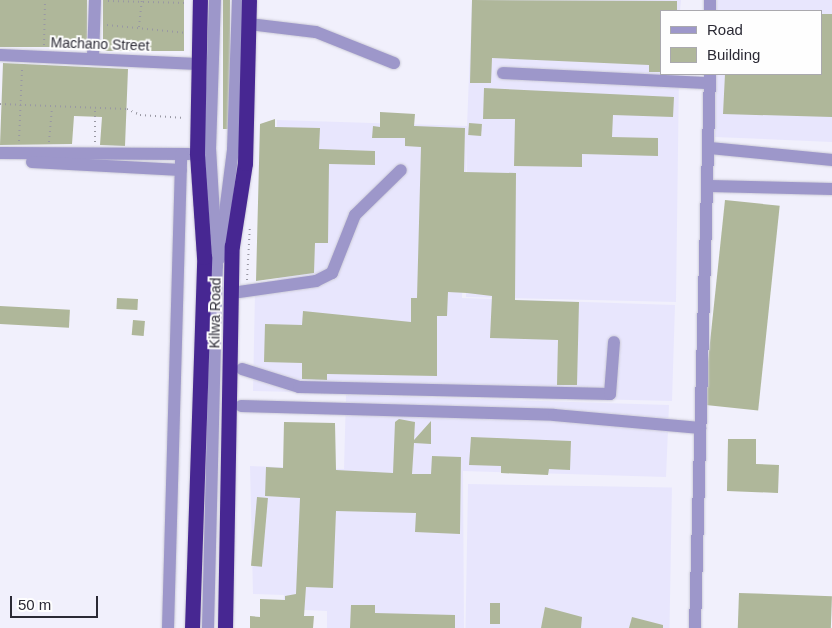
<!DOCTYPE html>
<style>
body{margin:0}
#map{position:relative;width:832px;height:628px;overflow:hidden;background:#f1f0fc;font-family:Helvetica,sans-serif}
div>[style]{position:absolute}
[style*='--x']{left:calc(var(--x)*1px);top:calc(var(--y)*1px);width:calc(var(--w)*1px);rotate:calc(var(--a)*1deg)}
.built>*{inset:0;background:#e8e6fd;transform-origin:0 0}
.building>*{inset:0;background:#afb79a;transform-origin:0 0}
.path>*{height:2px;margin-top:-1px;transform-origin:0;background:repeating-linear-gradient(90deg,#9998a3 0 1px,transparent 0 5px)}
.roads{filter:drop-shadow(0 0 1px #cdccd8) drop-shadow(0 0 1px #cdccd8)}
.minor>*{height:12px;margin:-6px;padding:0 6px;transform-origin:6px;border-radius:6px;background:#9d97ca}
.highway>*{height:15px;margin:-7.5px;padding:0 7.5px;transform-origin:7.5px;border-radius:7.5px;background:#472792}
span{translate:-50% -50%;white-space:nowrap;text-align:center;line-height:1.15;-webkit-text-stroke:4px #fefefe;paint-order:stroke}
.street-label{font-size:14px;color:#2b2a35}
.legend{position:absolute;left:660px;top:10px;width:162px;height:65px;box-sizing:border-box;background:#fefefe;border:1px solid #aaa9ae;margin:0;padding:6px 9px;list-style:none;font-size:15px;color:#2b2a35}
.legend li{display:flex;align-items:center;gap:10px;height:25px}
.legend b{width:25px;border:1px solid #aaa9ae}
.scale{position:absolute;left:10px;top:596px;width:88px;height:22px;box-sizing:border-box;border:2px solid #2b2a35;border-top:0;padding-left:6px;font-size:15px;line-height:18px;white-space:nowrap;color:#2b2a35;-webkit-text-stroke:4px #fefefe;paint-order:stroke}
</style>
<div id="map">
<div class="built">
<i style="clip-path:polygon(472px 0,681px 0,680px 11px,661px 11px,661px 74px,679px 74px,676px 302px,466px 297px,467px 144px,462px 298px,675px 305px,672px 401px,253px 391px,255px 292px,278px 287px,277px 120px,467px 126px)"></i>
<i style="clip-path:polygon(717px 0,832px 0,832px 142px,715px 137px,716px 74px,821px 74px,821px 11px,717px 11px)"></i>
<i style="clip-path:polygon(346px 395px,669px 405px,666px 477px,463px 471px,464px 628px,327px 628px,327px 611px,283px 609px,284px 595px,253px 594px,250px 466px,344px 469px)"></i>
<i style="left:468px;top:484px;width:204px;height:144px;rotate:1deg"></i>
</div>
<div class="building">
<i style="left:0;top:0;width:87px;height:47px"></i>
<i style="left:103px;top:0;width:81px;height:51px"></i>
<i style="left:223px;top:0;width:7px;height:129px"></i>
<i style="clip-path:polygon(472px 0,677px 1px,677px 11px,661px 11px,661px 72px,649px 72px,649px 65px,492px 58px,491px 83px,470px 83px)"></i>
<i style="clip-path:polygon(821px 14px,832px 14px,832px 117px,723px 114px,725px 74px,821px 74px)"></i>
<i style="clip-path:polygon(3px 63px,128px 69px,125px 146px,100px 145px,102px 117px,74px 116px,72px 144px,0 145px)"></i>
<i style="clip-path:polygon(484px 88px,674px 97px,673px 117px,613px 115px,612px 137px,658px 138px,658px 156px,582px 154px,582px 167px,514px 166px,515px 119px,483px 119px)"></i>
<i style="clip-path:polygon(380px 112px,415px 114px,414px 126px,465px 128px,464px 172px,516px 173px,515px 300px,579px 302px,577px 385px,557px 385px,558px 340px,490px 338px,492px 296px,467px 293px,448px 292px,447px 316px,437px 316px,437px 376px,327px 374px,327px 380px,302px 379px,302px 363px,264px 362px,265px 324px,302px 325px,303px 311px,411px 322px,411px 298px,417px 298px,421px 147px,405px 146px,405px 138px,372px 138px,373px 126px,380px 127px)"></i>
<i style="clip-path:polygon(275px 119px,275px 127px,320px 128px,319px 149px,375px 151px,375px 165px,329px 164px,328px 243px,315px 243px,314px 273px,256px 281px,260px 124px)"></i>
<i style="left:469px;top:123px;width:13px;height:12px;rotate:4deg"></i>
<i style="left:725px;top:200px;width:55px;height:206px;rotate:6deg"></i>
<i style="left:117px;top:298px;width:21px;height:11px;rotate:3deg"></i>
<i style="left:0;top:306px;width:70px;height:18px;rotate:3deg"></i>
<i style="left:133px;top:320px;width:12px;height:15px;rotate:5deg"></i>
<i style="clip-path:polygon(399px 419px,415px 422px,414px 440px,431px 421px,431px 444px,414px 443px,412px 474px,431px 474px,432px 456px,461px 457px,460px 534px,415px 532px,416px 513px,336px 511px,333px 588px,306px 587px,304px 616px,314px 616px,313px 628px,250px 628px,250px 616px,260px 617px,260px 599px,285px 600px,285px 596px,296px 594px,300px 498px,265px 496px,266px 467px,283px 468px,284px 422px,335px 423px,336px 470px,393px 473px,395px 422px)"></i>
<i style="clip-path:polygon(471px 437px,571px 441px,570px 470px,549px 469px,548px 475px,501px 473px,501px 466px,469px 465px)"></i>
<i style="clip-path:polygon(728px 439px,756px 439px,756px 464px,779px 465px,778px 493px,727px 491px)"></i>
<i style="left:257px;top:497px;width:11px;height:69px;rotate:5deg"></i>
<i style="left:739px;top:593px;width:93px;height:35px;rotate:2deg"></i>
<i style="left:490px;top:603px;width:10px;height:21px"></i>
<i style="clip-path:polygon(351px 605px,375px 605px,375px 613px,455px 615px,455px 628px,350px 628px)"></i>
<i style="clip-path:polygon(545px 607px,582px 617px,581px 628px,541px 628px)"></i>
<i style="clip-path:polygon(632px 617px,663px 625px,663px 628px,629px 628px)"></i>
</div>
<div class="path">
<i style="--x:108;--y:1;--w:80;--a:1.4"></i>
<i style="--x:107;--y:25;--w:80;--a:5.7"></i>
<i style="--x:139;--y:27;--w:27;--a:-84"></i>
<i style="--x:44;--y:45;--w:45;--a:-88.7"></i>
<i style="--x:0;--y:104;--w:127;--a:2.3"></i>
<i style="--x:127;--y:109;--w:14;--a:25"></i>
<i style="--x:140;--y:115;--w:45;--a:3.8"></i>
<i style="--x:19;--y:141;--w:73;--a:-87.6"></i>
<i style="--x:49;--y:142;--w:35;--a:-85"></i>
<i style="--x:95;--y:142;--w:35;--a:-90"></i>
<i style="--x:247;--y:280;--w:55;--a:-86.9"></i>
</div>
<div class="roads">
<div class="minor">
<i style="--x:710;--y:11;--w:11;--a:-90"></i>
<i style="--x:249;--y:24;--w:67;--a:6.8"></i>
<i style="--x:316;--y:32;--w:84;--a:21.7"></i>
<i style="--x:0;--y:55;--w:198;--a:2.6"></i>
<i style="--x:93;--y:57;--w:57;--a:-88"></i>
<i style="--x:503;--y:73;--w:207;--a:2.8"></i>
<i style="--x:710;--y:148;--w:123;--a:5.6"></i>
<i style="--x:0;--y:153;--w:189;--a:0.3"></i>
<i style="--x:32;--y:162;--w:149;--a:3.1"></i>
<i style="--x:710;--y:186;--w:122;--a:1.4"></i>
<i style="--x:219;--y:259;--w:110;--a:-82.7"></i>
<i style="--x:233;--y:150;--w:150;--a:-88.1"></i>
<i style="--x:232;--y:293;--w:85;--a:-8.1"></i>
<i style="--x:316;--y:281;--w:18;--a:-27"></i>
<i style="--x:332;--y:273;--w:62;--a:-68.4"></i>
<i style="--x:355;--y:215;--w:64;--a:-44.4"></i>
<i style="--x:242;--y:369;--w:60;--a:17.5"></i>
<i style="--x:299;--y:387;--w:311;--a:1.3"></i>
<i style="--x:610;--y:394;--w:52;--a:-85.6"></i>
<i style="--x:241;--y:406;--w:313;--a:1.6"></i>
<i style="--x:554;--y:415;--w:147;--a:5.1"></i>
<i style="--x:168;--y:628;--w:474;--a:-88.4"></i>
<i style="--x:208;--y:628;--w:362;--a:-88.6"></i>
<i style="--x:217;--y:266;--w:117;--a:-93.4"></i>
<i style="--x:210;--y:149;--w:149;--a:-88.1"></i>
<i style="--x:695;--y:628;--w:554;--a:-88.45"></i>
</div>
<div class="highway">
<i style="--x:192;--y:628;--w:371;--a:-88.1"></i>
<i style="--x:204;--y:257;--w:104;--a:-93.9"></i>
<i style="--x:197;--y:153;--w:153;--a:-88.9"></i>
<i style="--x:225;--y:628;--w:382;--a:-89"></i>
<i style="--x:232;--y:246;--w:84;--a:-81.1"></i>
<i style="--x:245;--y:163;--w:163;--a:-88.6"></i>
</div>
</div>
<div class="street-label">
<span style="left:100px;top:44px;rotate:2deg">Machano Street</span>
<span style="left:215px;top:313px;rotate:-89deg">Kilwa Road</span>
</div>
<ul class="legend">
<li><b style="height:6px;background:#9d97ca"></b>Road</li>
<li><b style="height:14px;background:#afb79a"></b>Building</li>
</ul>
<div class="scale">50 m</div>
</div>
